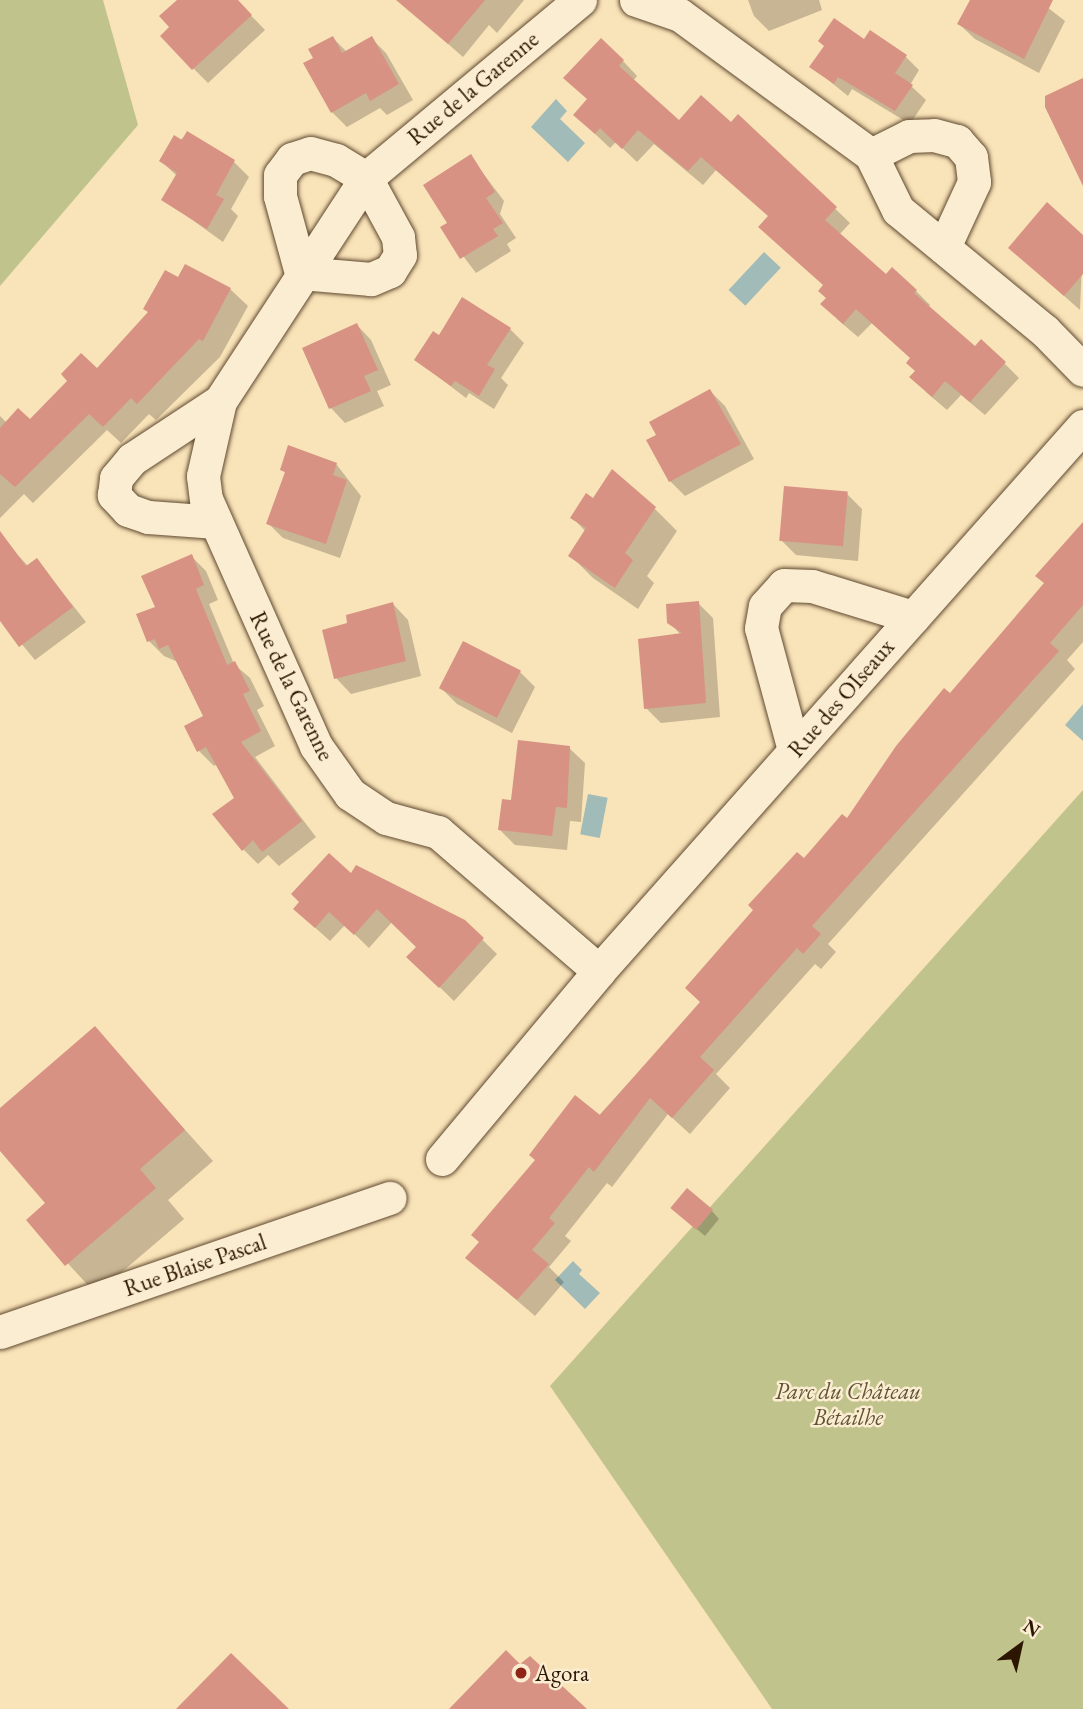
<!DOCTYPE html>
<meta charset="utf-8">
<style>
body{margin:0}
#map{position:relative;width:1083px;height:1709px;overflow:hidden;background:#f9e3b8;font-family:"EB Garamond",serif}
div>[style]{position:absolute}
[style*='--x']{left:calc(var(--x)*1px);top:calc(var(--y)*1px);width:calc(var(--w)*1px);rotate:calc(var(--a)*1deg)}
.green>*{inset:0;background:#c1c38d}
.water>*{inset:0;background:#a1bcb8;transform-origin:0 0}
.shadow>*{inset:0;background:#0003}
.building>*{inset:0;background:#d79283;transform-origin:0 0}
.roads{filter:drop-shadow(0 0 2px #5f4930) drop-shadow(0 0 2px #5f4930)}
.street>*{height:33px;margin:-16.5px;padding:0 16.5px;transform-origin:16.5px;border-radius:16.5px;background:#fbedd1}
.dots>*{width:19px;height:19px;translate:-50% -50%;box-sizing:border-box;border:4px solid #fbedd1;border-radius:50%}
span{translate:-50% -50%;white-space:nowrap;text-align:center;line-height:1.15;-webkit-text-stroke:5px #fbedd1;paint-order:stroke}
.street-label{font-size:23px;color:#2c1602}
.park-label{font-size:23px;color:#605333;font-style:italic}
.poi-label{font-size:23px;color:#2c1602}
.left{translate:0 -50%;text-align:left}
.north{position:absolute;left:985px;top:1611px;width:70px;height:70px;-webkit-text-stroke:5px #fbedd1;paint-order:stroke;rotate:33deg;font-size:19px;font-weight:700;line-height:28px;text-align:center;color:#2c1602}
.north::after{content:'';display:block;margin:auto;width:24px;height:32px;background:#2c1602;clip-path:polygon(50% 0,100% 100%,50% 72%,0 100%)}
</style>
<div id="map">
<div class="green">
<i style="clip-path:polygon(0 0,103px 0,138px 125px,0 286px)"></i>
<i style="clip-path:polygon(1083px 790px,1083px 1709px,772px 1709px,550px 1386px)"></i>
</div>
<div class="water">
<i style="clip-path:polygon(556px 99px,567px 111px,560px 119px,585px 143px,568px 162px,531px 127px)"></i>
<i style="left:764px;top:252px;width:23px;height:52px;rotate:43deg"></i>
<i style="clip-path:polygon(1083px 704px,1083px 741px,1065px 725px)"></i>
<i style="left:588px;top:794px;width:20px;height:41px;rotate:11deg"></i>
<i style="clip-path:polygon(573px 1261px,582px 1270px,579px 1274px,600px 1293px,585px 1309px,555px 1280px)"></i>
</div>
<div class="shadow">
<i style="clip-path:polygon(179px 0,236px 0,265px 30px,208px 83px,193px 68px,172px 27px)"></i>
<i style="clip-path:polygon(412px 0,524px 0,497px 33px,489px 25px,463px 57px,406px 7px)"></i>
<i style="clip-path:polygon(748px 0,819px 0,822px 10px,769px 31px,754px 16px)"></i>
<i style="clip-path:polygon(972px 0,1038px 0,1065px 21px,1039px 73px,975px 39px,959px 24px)"></i>
<i style="clip-path:polygon(333px 38px,347px 52px,371px 38px,386px 53px,413px 100px,387px 115px,380px 108px,347px 127px,332px 112px,315px 58px)"></i>
<i style="clip-path:polygon(865px 41px,905px 56px,919px 70px,910px 85px,926px 100px,910px 124px,852px 89px,848px 96px,811px 66px)"></i>
<i style="clip-path:polygon(623px 61px,637px 76px,633px 81px,679px 122px,732px 124px,739px 116px,850px 223px,839px 235px,886px 276px,916px 291px,930px 305px,928px 308px,975px 349px,982px 341px,1019px 378px,985px 415px,961px 395px,947px 410px,926px 392px,912px 359px,872px 323px,858px 337px,837px 319px,825px 286px,770px 216px,716px 170px,703px 185px,654px 144px,637px 162px,616px 142px,610px 148px,575px 115px)"></i>
<i style="clip-path:polygon(187px 133px,234px 162px,249px 177px,231px 209px,238px 216px,223px 242px,163px 199px,177px 176px,161px 161px)"></i>
<i style="clip-path:polygon(470px 156px,504px 201px,500px 214px,516px 238px,507px 244px,511px 251px,476px 273px,442px 228px,449px 223px)"></i>
<i style="clip-path:polygon(1083px 237px,1080px 310px,1010px 248px)"></i>
<i style="clip-path:polygon(186px 266px,230px 289px,248px 306px,220px 357px,156px 420px,149px 414px,121px 443px,107px 430px,33px 503px,24px 494px,0 518px,0 416px,7px 423px,30px 422px,97px 371px,179px 280px)"></i>
<i style="clip-path:polygon(357px 325px,371px 340px,391px 385px,377px 391px,384px 406px,345px 423px,331px 408px)"></i>
<i style="clip-path:polygon(510px 329px,524px 343px,501px 378px,508px 385px,494px 409px,469px 393px,466px 398px,416px 360px,440px 338px)"></i>
<i style="clip-path:polygon(710px 391px,725px 406px,754px 459px,685px 496px,670px 481px,658px 436px)"></i>
<i style="clip-path:polygon(336px 464px,361px 496px,340px 558px,283px 538px,268px 523px,286px 474px,282px 469px)"></i>
<i style="clip-path:polygon(847px 494px,862px 509px,858px 561px,796px 555px,781px 540px)"></i>
<i style="clip-path:polygon(593px 500px,655px 509px,677px 531px,647px 576px,654px 583px,638px 609px,593px 578px,571px 556px,586px 532px,572px 517px)"></i>
<i style="clip-path:polygon(1083px 525px,1083px 642px,1067px 660px,1075px 669px,828px 944px,836px 952px,821px 969px,815px 964px,716px 1074px,730px 1088px,690px 1134px,668px 1114px,612px 1187px,607px 1183px,565px 1236px,571px 1241px,549px 1267px,564px 1282px,535px 1316px,468px 1258px,702px 1003px,804px 860px,847px 821px,1045px 584px)"></i>
<i style="clip-path:polygon(13px 550px,29px 567px,37px 560px,86px 622px,35px 660px,0 618px,0 559px)"></i>
<i style="clip-path:polygon(191px 556px,206px 571px,218px 600px,209px 604px,234px 664px,250px 678px,264px 706px,257px 710px,275px 746px,255px 757px,316px 837px,279px 866px,268px 855px,258px 864px,243px 849px,236px 798px,217px 764px,214px 766px,199px 751px,187px 726px,205px 717px,178px 662px,164px 656px,149px 641px,157px 608px)"></i>
<i style="clip-path:polygon(698px 603px,713px 618px,720px 717px,661px 723px,646px 708px,681px 635px,669px 622px)"></i>
<i style="clip-path:polygon(393px 604px,408px 620px,421px 676px,351px 694px,336px 678px,349px 625px)"></i>
<i style="clip-path:polygon(464px 643px,520px 672px,535px 687px,512px 733px,457px 704px,442px 689px)"></i>
<i style="clip-path:polygon(569px 748px,585px 763px,581px 822px,570px 821px,567px 850px,515px 845px,500px 830px,512px 802px)"></i>
<i style="clip-path:polygon(351px 876px,464px 922px,497px 954px,454px 1001px,423px 971px,418px 947px,392px 922px,369px 948px,345px 925px,330px 941px,310px 923px)"></i>
<i style="clip-path:polygon(95px 1029px,213px 1161px,168px 1200px,184px 1219px,96px 1294px,28px 1220px,48px 1204px,0 1148px,0 1110px)"></i>
<i style="clip-path:polygon(712px 1211px,719px 1219px,705px 1236px,680px 1215px)"></i>
</div>
<div class="building">
<i style="clip-path:polygon(177px 0,238px 0,252px 15px,192px 70px,160px 36px,169px 27px,159px 16px)"></i>
<i style="clip-path:polygon(396px 0,485px 0,448px 44px)"></i>
<i style="clip-path:polygon(970px 0,1053px 0,1024px 59px,957px 24px)"></i>
<i style="clip-path:polygon(834px 18px,864px 39px,870px 30px,907px 55px,895px 73px,913px 85px,895px 111px,838px 77px,834px 84px,809px 67px,824px 46px,818px 41px)"></i>
<i style="clip-path:polygon(333px 36px,342px 53px,372px 36px,399px 84px,370px 101px,366px 93px,331px 113px,303px 63px,313px 58px,308px 49px)"></i>
<i style="clip-path:polygon(601px 38px,624px 60px,619px 66px,679px 120px,701px 95px,731px 122px,738px 114px,837px 207px,825px 220px,886px 274px,892px 267px,917px 290px,914px 293px,975px 346px,981px 339px,1006px 362px,970px 402px,945px 381px,932px 397px,909px 377px,915px 371px,906px 363px,910px 358px,856px 309px,843px 324px,820px 304px,826px 298px,818px 291px,823px 285px,758px 227px,768px 216px,701px 157px,688px 171px,638px 130px,622px 149px,600px 128px,595px 134px,573px 115px,587px 99px,563px 78px)"></i>
<i style="clip-path:polygon(1083px 78px,1083px 186px,1045px 107px,1045px 96px)"></i>
<i style="clip-path:polygon(187px 131px,235px 160px,216px 195px,224px 199px,207px 229px,161px 200px,177px 173px,159px 161px,174px 135px,182px 140px)"></i>
<i style="clip-path:polygon(471px 154px,495px 192px,486px 198px,503px 223px,493px 229px,498px 236px,460px 259px,440px 227px,447px 223px,423px 185px)"></i>
<i style="clip-path:polygon(1047px 202px,1083px 235px,1083px 274px,1064px 296px,1008px 248px)"></i>
<i style="clip-path:polygon(185px 264px,231px 288px,203px 341px,199px 339px,137px 404px,131px 398px,103px 427px,89px 414px,15px 487px,0 474px,0 428px,18px 408px,30px 419px,67px 381px,61px 374px,81px 353px,97px 368px,148px 312px,143px 309px,165px 270px,178px 277px)"></i>
<i style="clip-path:polygon(462px 297px,511px 328px,487px 365px,495px 369px,479px 396px,455px 381px,451px 386px,414px 360px,433px 331px,439px 335px)"></i>
<i style="clip-path:polygon(357px 323px,378px 370px,364px 376px,371px 391px,329px 409px,302px 348px)"></i>
<i style="clip-path:polygon(710px 389px,741px 444px,669px 482px,646px 440px,656px 435px,649px 422px)"></i>
<i style="clip-path:polygon(288px 445px,337px 463px,333px 475px,347px 480px,326px 544px,266px 524px,285px 472px,280px 470px)"></i>
<i style="clip-path:polygon(612px 469px,656px 507px,625px 553px,633px 560px,615px 588px,568px 556px,586px 528px,570px 518px,586px 493px,593px 498px)"></i>
<i style="left:784px;top:486px;width:64px;height:55px;rotate:5deg"></i>
<i style="clip-path:polygon(1083px 522px,1083px 605px,1050px 643px,1059px 651px,812px 926px,821px 934px,803px 954px,797px 948px,700px 1057px,714px 1070px,672px 1118px,650px 1098px,594px 1172px,589px 1167px,549px 1218px,555px 1223px,532px 1250px,549px 1264px,517px 1300px,465px 1258px,479px 1242px,471px 1235px,535px 1160px,529px 1155px,575px 1095px,600px 1115px,700px 1002px,685px 988px,753px 910px,748px 905px,797px 852px,804px 858px,842px 814px,847px 818px,896px 746px,944px 688px,950px 693px,1044px 583px,1035px 576px)"></i>
<i style="clip-path:polygon(0 531px,26px 566px,37px 558px,73px 607px,19px 647px,0 621px)"></i>
<i style="clip-path:polygon(192px 554px,204px 585px,196px 589px,227px 665px,235px 661px,250px 691px,243px 694px,261px 731px,241px 742px,302px 821px,262px 852px,253px 840px,242px 851px,212px 814px,234px 798px,206px 747px,197px 752px,184px 726px,203px 716px,168px 645px,159px 649px,155px 639px,147px 642px,136px 614px,155px 607px,141px 576px)"></i>
<i style="clip-path:polygon(699px 601px,706px 703px,644px 709px,638px 639px,682px 633px,667px 623px,666px 604px)"></i>
<i style="clip-path:polygon(393px 602px,406px 661px,334px 679px,322px 630px,347px 623px,346px 615px)"></i>
<i style="left:463px;top:641px;width:65px;height:53px;rotate:27deg"></i>
<i style="clip-path:polygon(518px 740px,570px 746px,567px 808px,556px 807px,552px 836px,498px 830px,502px 799px,511px 800px)"></i>
<i style="clip-path:polygon(329px 853px,351px 873px,356px 865px,465px 920px,484px 938px,439px 988px,406px 957px,416px 947px,377px 909px,354px 935px,329px 912px,315px 928px,293px 909px,299px 902px,291px 894px)"></i>
<i style="clip-path:polygon(95px 1026px,185px 1130px,140px 1169px,156px 1188px,65px 1266px,26px 1220px,45px 1203px,0 1151px,0 1108px)"></i>
<i style="left:687px;top:1188px;width:34px;height:26px;rotate:40deg"></i>
<i style="clip-path:polygon(506px 1650px,520px 1664px,530px 1656px,587px 1709px,449px 1709px)"></i>
<i style="clip-path:polygon(231px 1653px,289px 1709px,176px 1709px)"></i>
</div>
<div class="roads">
<div class="street">
<i style="--x:580;--y:0;--w:278;--a:140.2"></i>
<i style="--x:366;--y:178;--w:267;--a:123.2"></i>
<i style="--x:220;--y:401;--w:77;--a:102.8"></i>
<i style="--x:203;--y:476;--w:23;--a:83"></i>
<i style="--x:206;--y:499;--w:270;--a:66"></i>
<i style="--x:316;--y:746;--w:59;--a:54.7"></i>
<i style="--x:350;--y:794;--w:43;--a:33.7"></i>
<i style="--x:386;--y:818;--w:54;--a:15.1"></i>
<i style="--x:438;--y:832;--w:213;--a:40.8"></i>
<i style="--x:636;--y:0;--w:46;--a:18.8"></i>
<i style="--x:680;--y:15;--w:237;--a:36.2"></i>
<i style="--x:871;--y:155;--w:61;--a:63.9"></i>
<i style="--x:898;--y:210;--w:190;--a:39.5"></i>
<i style="--x:1045;--y:331;--w:54;--a:45.7"></i>
<i style="--x:310;--y:153;--w:27;--a:15"></i>
<i style="--x:336;--y:160;--w:35;--a:31"></i>
<i style="--x:366;--y:178;--w:67;--a:61.5"></i>
<i style="--x:398;--y:237;--w:18;--a:84"></i>
<i style="--x:400;--y:255;--w:19;--a:122"></i>
<i style="--x:390;--y:271;--w:21;--a:157"></i>
<i style="--x:371;--y:279;--w:70;--a:-175.1"></i>
<i style="--x:301;--y:273;--w:80;--a:-105.3"></i>
<i style="--x:280;--y:196;--w:21;--a:-90"></i>
<i style="--x:280;--y:175;--w:20;--a:-53"></i>
<i style="--x:292;--y:159;--w:19;--a:-18"></i>
<i style="--x:871;--y:155;--w:42;--a:-26.6"></i>
<i style="--x:909;--y:136;--w:25;--a:-2"></i>
<i style="--x:934;--y:135;--w:24;--a:15"></i>
<i style="--x:957;--y:141;--w:21;--a:49"></i>
<i style="--x:971;--y:157;--w:25;--a:83"></i>
<i style="--x:974;--y:182;--w:72;--a:114.8"></i>
<i style="--x:216;--y:522;--w:68;--a:-175.8"></i>
<i style="--x:148;--y:517;--w:21;--a:-161"></i>
<i style="--x:128;--y:510;--w:21;--a:-133"></i>
<i style="--x:114;--y:495;--w:17;--a:-83"></i>
<i style="--x:116;--y:478;--w:25;--a:-50"></i>
<i style="--x:132;--y:459;--w:105;--a:-33.4"></i>
<i style="--x:794;--y:750;--w:126;--a:-105.1"></i>
<i style="--x:761;--y:628;--w:22;--a:-80"></i>
<i style="--x:765;--y:606;--w:28;--a:-48"></i>
<i style="--x:784;--y:585;--w:28;--a:2"></i>
<i style="--x:812;--y:586;--w:106;--a:17.1"></i>
<i style="--x:442;--y:1159;--w:245;--a:-50.1"></i>
<i style="--x:599;--y:971;--w:729;--a:-48.39"></i>
<i style="--x:0;--y:1332;--w:412;--a:-19"></i>
</div>
</div>
<div class="dots">
<i style="left:521px;top:1673px;background:#8f2418"></i>
</div>
<div class="street-label">
<span style="left:473px;top:88px;rotate:-40deg">Rue de la Garenne</span>
<span style="left:292px;top:686px;rotate:64deg">Rue de la Garenne</span>
<span style="left:841px;top:698px;rotate:-49deg">Rue des OIseaux</span>
<span style="left:195px;top:1265px;rotate:-19deg">Rue Blaise Pascal</span>
</div>
<div class="park-label">
<span style="left:848px;top:1404px">Parc du Château<br>Bétailhe</span>
</div>
<div class="poi-label">
<span class="left" style="left:535px;top:1673px">Agora</span>
</div>
<div class="north">N</div>
</div>
